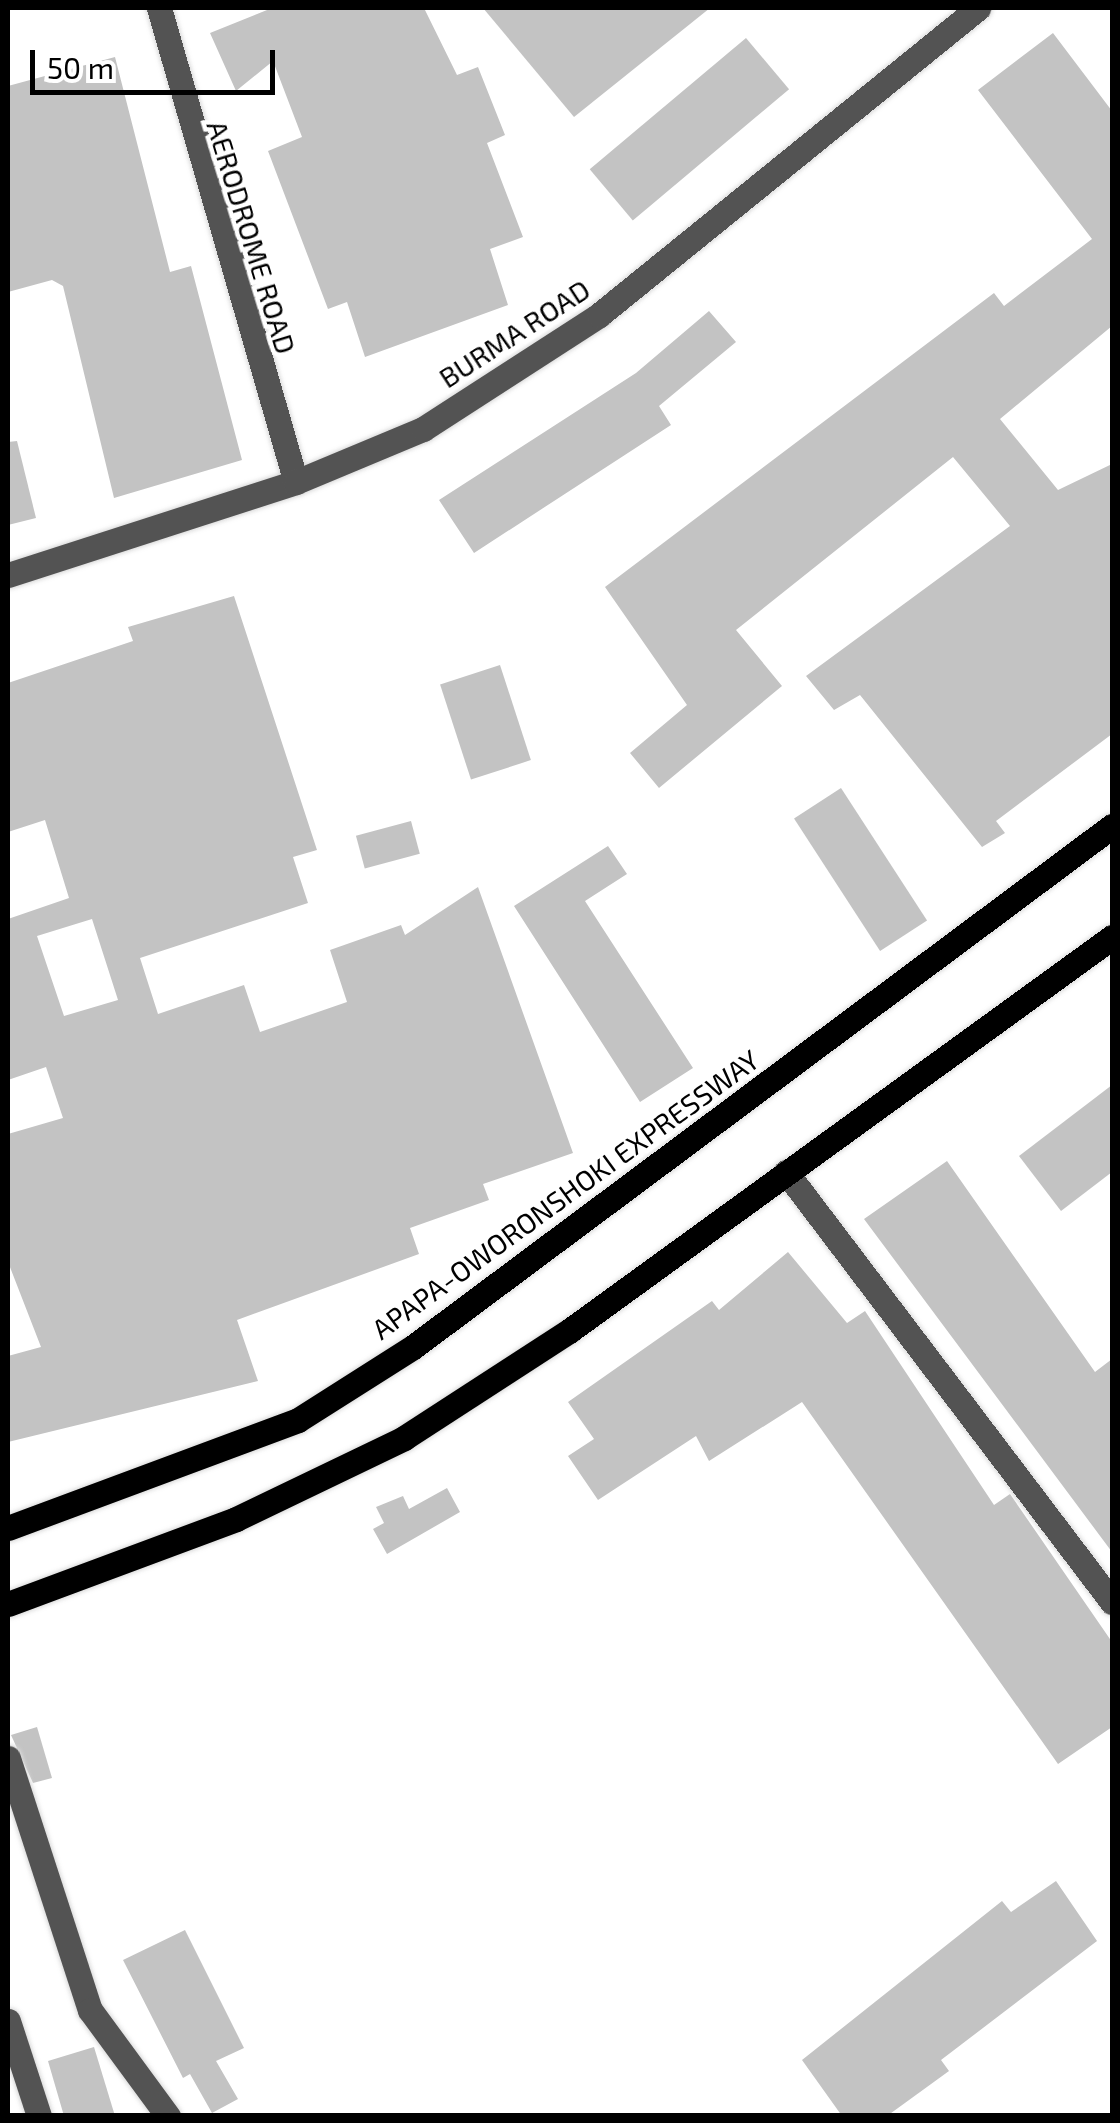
<!DOCTYPE html>
<style>
body{margin:0}
#map{position:relative;width:1120px;height:2123px;overflow:hidden;background:#fff;font-family:"Exo 2",sans-serif}
div>[style]{position:absolute}
[style*='--x']{left:calc(var(--x)*1px);top:calc(var(--y)*1px);width:calc(var(--w)*1px);rotate:calc(var(--a)*1deg)}
.building>*{inset:0;background:#c3c3c3;transform-origin:0 0}
.roads{filter:drop-shadow(0 0 2px #dbdbdb) drop-shadow(0 0 2px #dbdbdb)}
.minor>*{height:25px;margin:-12.5px;padding:0 12.5px;transform-origin:12.5px;border-radius:12.5px;background:#535353}
.major>*{height:25px;margin:-12.5px;padding:0 12.5px;transform-origin:12.5px;border-radius:12.5px;background:#000}
span{translate:-50% -50%;white-space:nowrap;text-align:center;line-height:1.15;-webkit-text-stroke:9px #fff;paint-order:stroke}
.street-label{font-size:28px;color:#000}
.frame{position:absolute;inset:0;border:10px solid #000;pointer-events:none}
.scale{position:absolute;left:30px;top:50px;width:245px;height:45px;box-sizing:border-box;border:5px solid #000;border-top:0;padding-left:12px;font-size:30px;line-height:35px;white-space:nowrap;color:#000;-webkit-text-stroke:8px #fff;paint-order:stroke}
</style>
<div id="map">
<div class="building">
<i style="clip-path:polygon(272px 8px,424px 8px,457px 75px,478px 67px,505px 135px,487px 143px,523px 237px,490px 249px,508px 305px,365px 357px,347px 302px,328px 309px,268px 151px,302px 137px,273px 61px,236px 91px,210px 33px)"></i>
<i style="clip-path:polygon(483px 8px,710px 8px,574px 117px)"></i>
<i style="clip-path:polygon(1053px 33px,1112px 111px,1112px 326px,1000px 419px,1058px 490px,1112px 464px,1112px 734px,996px 821px,1005px 833px,982px 847px,860px 695px,834px 710px,806px 676px,1010px 526px,953px 457px,736px 630px,782px 686px,659px 788px,630px 753px,687px 705px,605px 587px,994px 293px,1004px 306px,1092px 239px,978px 90px)"></i>
<i style="left:746px;top:38px;width:67px;height:204px;rotate:50deg"></i>
<i style="clip-path:polygon(115px 57px,170px 272px,191px 266px,242px 460px,114px 498px,63px 286px,52px 280px,8px 292px,8px 86px)"></i>
<i style="clip-path:polygon(709px 311px,736px 342px,659px 406px,671px 425px,474px 553px,439px 500px,636px 373px)"></i>
<i style="clip-path:polygon(17px 441px,36px 518px,8px 525px,8px 442px)"></i>
<i style="clip-path:polygon(evenodd,234px 596px,317px 850px,293px 857px,308px 903px,140px 958px,158px 1014px,244px 985px,260px 1032px,347px 1002px,330px 950px,401px 925px,405px 935px,478px 887px,573px 1153px,483px 1184px,489px 1200px,410px 1228px,419px 1254px,237px 1320px,258px 1381px,8px 1442px,8px 1356px,41px 1347px,8px 1262px,8px 1134px,63px 1118px,46px 1067px,8px 1080px,8px 919px,69px 898px,45px 820px,8px 832px,8px 683px,133px 641px,128px 627px,234px 596px,92px 919px,118px 1000px,64px 1016px,37px 936px,92px 919px)"></i>
<i style="left:500px;top:665px;width:100px;height:63px;rotate:72deg"></i>
<i style="left:841px;top:788px;width:158px;height:56px;rotate:57deg"></i>
<i style="left:411px;top:821px;width:34px;height:57px;rotate:75deg"></i>
<i style="clip-path:polygon(608px 846px,627px 874px,585px 901px,693px 1068px,640px 1102px,514px 906px)"></i>
<i style="clip-path:polygon(1112px 1085px,1112px 1172px,1061px 1211px,1019px 1156px)"></i>
<i style="clip-path:polygon(947px 1161px,1095px 1372px,1112px 1359px,1112px 1552px,864px 1219px)"></i>
<i style="clip-path:polygon(788px 1252px,847px 1323px,865px 1311px,994px 1505px,1010px 1494px,1112px 1642px,1112px 1727px,1058px 1764px,802px 1402px,709px 1461px,696px 1436px,598px 1500px,568px 1456px,594px 1439px,568px 1402px,712px 1301px,719px 1310px)"></i>
<i style="clip-path:polygon(447px 1488px,460px 1512px,387px 1554px,373px 1529px,384px 1523px,376px 1507px,403px 1496px,409px 1509px)"></i>
<i style="clip-path:polygon(37px 1727px,52px 1778px,33px 1783px,11px 1735px)"></i>
<i style="clip-path:polygon(1056px 1881px,1097px 1941px,941px 2060px,949px 2071px,887px 2116px,842px 2116px,802px 2060px,1002px 1901px,1011px 1912px)"></i>
<i style="clip-path:polygon(185px 1930px,244px 2048px,216px 2061px,238px 2099px,212px 2113px,190px 2074px,183px 2078px,123px 1960px)"></i>
<i style="clip-path:polygon(94px 2047px,115px 2116px,64px 2116px,48px 2061px)"></i>
</div>
<div class="roads">
<div class="minor">
<i style="--x:159;--y:8;--w:493;--a:73.9"></i>
<i style="--x:8;--y:575;--w:303;--a:-17.9"></i>
<i style="--x:296;--y:482;--w:138;--a:-22.7"></i>
<i style="--x:423;--y:429;--w:210;--a:-32.9"></i>
<i style="--x:599;--y:315;--w:488;--a:-39"></i>
<i style="--x:786;--y:1172;--w:540;--a:52.83"></i>
<i style="--x:8;--y:1758;--w:265;--a:72"></i>
<i style="--x:90;--y:2010;--w:132;--a:53.7"></i>
<i style="--x:8;--y:2021;--w:100;--a:71.9"></i>
</div>
<div class="major">
<i style="--x:8;--y:1528;--w:309;--a:-20.4"></i>
<i style="--x:298;--y:1420;--w:136;--a:-32.4"></i>
<i style="--x:413;--y:1347;--w:872;--a:-36.7"></i>
<i style="--x:8;--y:1604;--w:243;--a:-20.4"></i>
<i style="--x:236;--y:1519;--w:187;--a:-25.7"></i>
<i style="--x:404;--y:1438;--w:197;--a:-33"></i>
<i style="--x:569;--y:1331;--w:671;--a:-35.96"></i>
</div>
</div>
<div class="street-label">
<span style="left:252px;top:237px;rotate:73deg">AERODROME ROAD</span>
<span style="left:514px;top:333px;rotate:-33deg">BURMA ROAD</span>
<span style="left:565px;top:1194px;rotate:-36deg">APAPA-OWORONSHOKI EXPRESSWAY</span>
</div>
<div class="frame"></div>
<div class="scale">50 m</div>
</div>
